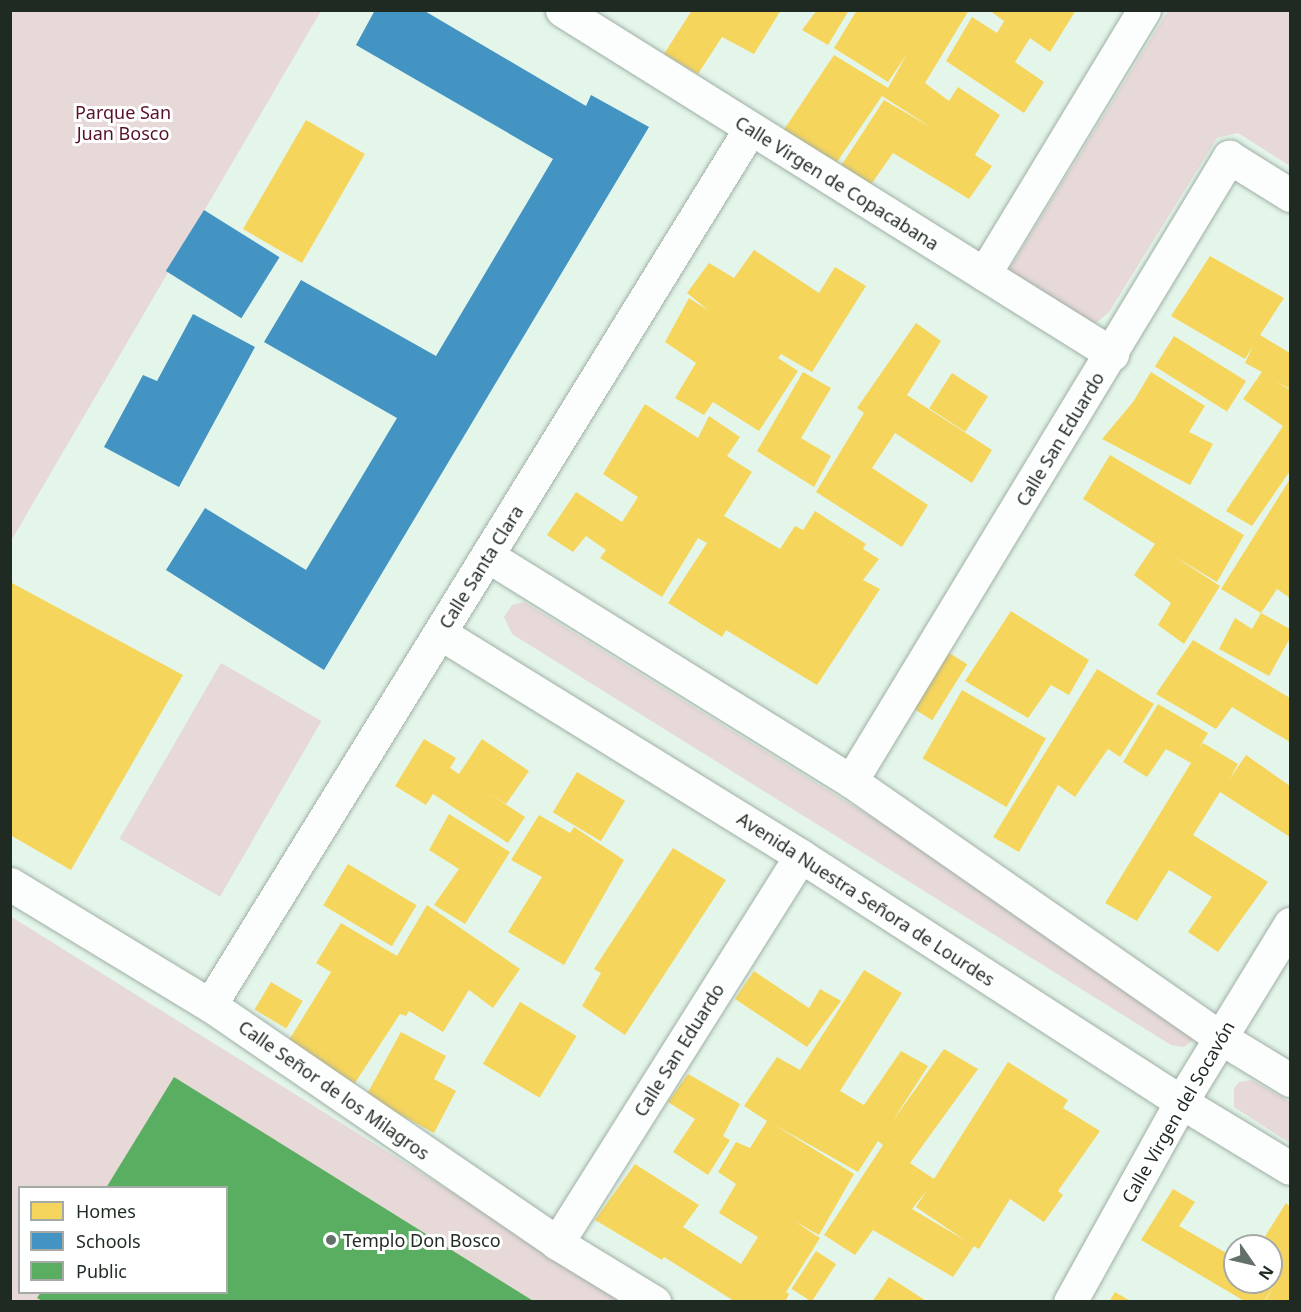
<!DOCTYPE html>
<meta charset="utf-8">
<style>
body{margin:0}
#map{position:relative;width:1301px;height:1312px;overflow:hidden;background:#e4f6ea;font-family:"Noto Sans",sans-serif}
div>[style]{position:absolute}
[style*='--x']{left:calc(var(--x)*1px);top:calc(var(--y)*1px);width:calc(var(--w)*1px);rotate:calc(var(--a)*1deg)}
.green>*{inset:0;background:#e6d9d8;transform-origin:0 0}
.homes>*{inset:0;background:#f6d55c;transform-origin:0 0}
.schools>*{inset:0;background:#4393c3;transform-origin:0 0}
.public>*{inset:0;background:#5aae61}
.roads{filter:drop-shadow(0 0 2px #a1afa6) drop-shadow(0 0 2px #a1afa6)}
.minor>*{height:33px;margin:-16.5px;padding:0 16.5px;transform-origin:16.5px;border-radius:16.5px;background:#fbfefc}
.dots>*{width:16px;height:16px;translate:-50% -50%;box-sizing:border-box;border:3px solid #fff;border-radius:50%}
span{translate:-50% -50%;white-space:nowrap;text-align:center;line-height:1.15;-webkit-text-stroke:6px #fff;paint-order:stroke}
.park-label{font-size:18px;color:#581129}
.street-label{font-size:18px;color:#1e2a22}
.poi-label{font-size:18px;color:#1e2a22}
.left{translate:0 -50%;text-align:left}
.frame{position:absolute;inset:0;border:12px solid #1e2a22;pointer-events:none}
.legend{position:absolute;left:18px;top:1186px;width:210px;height:108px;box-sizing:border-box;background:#fff;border:2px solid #a5aaa7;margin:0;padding:8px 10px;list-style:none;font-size:18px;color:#1e2a22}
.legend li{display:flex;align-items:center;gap:12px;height:30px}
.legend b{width:30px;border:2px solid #a5aaa7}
.north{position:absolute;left:1223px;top:1234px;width:60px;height:60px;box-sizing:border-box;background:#fff;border:2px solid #a5aaa7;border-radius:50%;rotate:124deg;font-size:16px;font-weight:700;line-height:24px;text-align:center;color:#1e2a22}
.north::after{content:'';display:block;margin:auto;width:21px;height:27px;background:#637168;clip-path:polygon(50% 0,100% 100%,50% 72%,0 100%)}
</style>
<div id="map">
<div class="green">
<i style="clip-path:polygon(10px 11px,321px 11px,11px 541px,10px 541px)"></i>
<i style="clip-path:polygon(1168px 11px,1290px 11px,1290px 166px,1238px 133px,1217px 138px,1109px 312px,1090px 328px,1008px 277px,1010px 268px)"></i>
<i style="clip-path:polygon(524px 602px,1191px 1015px,1195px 1039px,1184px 1047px,1171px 1045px,512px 634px,504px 617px,512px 605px)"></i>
<i style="left:221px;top:663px;width:116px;height:203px;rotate:30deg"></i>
<i style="clip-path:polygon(evenodd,10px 916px,626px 1301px,11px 1301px,10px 916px,20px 1188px,226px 1188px,226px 1292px,20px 1292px,20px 1188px)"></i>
<i style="clip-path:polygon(1252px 1080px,1290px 1102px,1290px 1143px,1234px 1107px,1234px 1088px,1239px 1082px)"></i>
</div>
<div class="homes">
<i style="clip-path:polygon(692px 10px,781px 10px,754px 54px,722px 37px,698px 74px,664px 54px)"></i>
<i style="clip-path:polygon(817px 10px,849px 10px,828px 45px,802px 30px)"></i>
<i style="clip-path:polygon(857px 10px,969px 10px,925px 83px,949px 101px,958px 87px,1000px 115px,975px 155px,992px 166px,969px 199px,893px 153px,865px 193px,835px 175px,884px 100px,932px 128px,882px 96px,837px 162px,783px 131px,834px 55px,888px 88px,907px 54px,888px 82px,834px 48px)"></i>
<i style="clip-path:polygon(989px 10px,1076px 10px,1050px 52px,1030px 38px,1015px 62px,1044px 82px,1024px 113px,946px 61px,972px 17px,997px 33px,1004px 21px)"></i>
<i style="left:306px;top:120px;width:68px;height:126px;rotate:30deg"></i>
<i style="clip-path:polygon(754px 250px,819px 293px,835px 267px,866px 286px,812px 372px,781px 354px,778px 358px,798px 371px,759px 431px,713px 402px,704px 415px,675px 398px,696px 363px,665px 342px,689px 298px,709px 311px,687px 293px,709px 263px,734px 278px)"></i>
<i style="clip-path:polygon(1210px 256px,1284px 298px,1260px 335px,1290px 353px,1290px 389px,1274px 380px,1290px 390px,1290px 471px,1252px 526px,1226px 511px,1283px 426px,1243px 399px,1262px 372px,1245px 363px,1253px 346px,1245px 359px,1171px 316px)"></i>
<i style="clip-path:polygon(916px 323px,941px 341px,907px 395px,992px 450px,972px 483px,895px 433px,872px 468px,928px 505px,902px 547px,816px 492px,864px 413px,857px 408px)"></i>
<i style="left:1174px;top:336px;width:85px;height:36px;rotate:32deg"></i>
<i style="clip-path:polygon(803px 372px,831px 388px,801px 438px,831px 456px,814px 487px,757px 451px)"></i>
<i style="clip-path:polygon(1151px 372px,1205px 406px,1189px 432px,1213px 444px,1190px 485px,1102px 439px,1133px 402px)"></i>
<i style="left:952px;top:373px;width:43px;height:42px;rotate:33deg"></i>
<i style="clip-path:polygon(645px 404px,698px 438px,709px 416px,740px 437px,727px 456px,752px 472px,724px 516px,780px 549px,795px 526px,803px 530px,815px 511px,866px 544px,863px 549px,879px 559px,863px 580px,880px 589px,817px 685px,726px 630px,722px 637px,668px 603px,707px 543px,698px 538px,662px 597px,600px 558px,606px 550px,586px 536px,573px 552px,547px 535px,576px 492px,622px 522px,638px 497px,603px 474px)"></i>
<i style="clip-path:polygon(1110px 455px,1244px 535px,1217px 582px,1172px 555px,1220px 586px,1184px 644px,1158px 625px,1171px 603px,1134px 575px,1155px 544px,1083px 499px)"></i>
<i style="clip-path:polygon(1290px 479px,1290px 598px,1277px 589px,1261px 613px,1290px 629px,1290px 638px,1269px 676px,1219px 649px,1235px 618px,1252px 629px,1261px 613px,1221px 589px)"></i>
<i style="clip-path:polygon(10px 582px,183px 675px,71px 870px,10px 835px)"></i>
<i style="clip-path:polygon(1011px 611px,1089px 660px,1069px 695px,1051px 685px,1028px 718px,965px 681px)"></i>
<i style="clip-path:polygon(1193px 640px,1290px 698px,1290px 742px,1232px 707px,1216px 729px,1156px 694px)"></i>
<i style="left:946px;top:651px;width:25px;height:66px;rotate:32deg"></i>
<i style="clip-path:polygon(1097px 669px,1154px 704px,1120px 757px,1108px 749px,1075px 797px,1058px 785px,1019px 852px,993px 837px)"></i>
<i style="left:962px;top:690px;width:97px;height:79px;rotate:30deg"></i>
<i style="clip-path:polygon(1158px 704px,1208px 733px,1199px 748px,1203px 743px,1238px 764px,1229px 780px,1246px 755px,1290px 786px,1290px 837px,1220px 792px,1193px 835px,1268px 882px,1218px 952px,1188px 932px,1212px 897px,1169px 870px,1137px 921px,1105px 903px,1191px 763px,1166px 749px,1147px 777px,1123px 762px)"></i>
<i style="clip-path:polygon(424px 739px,456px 758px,450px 768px,459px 774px,482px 739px,529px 771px,506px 804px,487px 792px,525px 817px,508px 843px,433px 794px,426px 805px,395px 786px)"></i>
<i style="left:577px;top:772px;width:56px;height:47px;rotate:31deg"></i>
<i style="clip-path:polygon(449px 814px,510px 852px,465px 924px,434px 905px,459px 869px,429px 850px)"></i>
<i style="clip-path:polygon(539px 815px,570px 833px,574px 827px,624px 860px,564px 965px,508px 932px,542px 877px,511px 860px)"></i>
<i style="clip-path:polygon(673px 848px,726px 880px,625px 1035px,582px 1006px,601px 973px,594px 969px)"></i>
<i style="left:348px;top:864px;width:80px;height:48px;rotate:31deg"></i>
<i style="clip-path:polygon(427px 905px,520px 969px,493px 1008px,469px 990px,443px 1032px,409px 1011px,406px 1016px,400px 1014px,347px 1095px,281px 1053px,331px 972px,316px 963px,341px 923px,397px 956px)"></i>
<i style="clip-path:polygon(evenodd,864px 970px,902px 993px,840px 1091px,864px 1105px,901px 1051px,928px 1066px,892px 1122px,944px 1049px,978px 1069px,910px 1163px,934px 1179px,1008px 1062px,1068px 1100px,1063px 1108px,1100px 1131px,1058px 1191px,1063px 1195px,1044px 1222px,1010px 1199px,979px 1249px,974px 1246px,953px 1277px,873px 1230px,855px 1255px,824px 1235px,883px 1145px,878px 1141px,858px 1172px,773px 1124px,854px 1174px,819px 1235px,794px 1221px,820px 1238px,786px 1292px,789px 1294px,785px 1302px,729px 1302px,731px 1299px,664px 1257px,662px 1260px,595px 1220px,635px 1164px,699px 1205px,683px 1227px,741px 1264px,758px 1237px,719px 1213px,736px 1184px,718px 1172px,736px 1142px,750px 1148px,767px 1121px,744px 1106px,777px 1057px,800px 1070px,864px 970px,927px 1190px,916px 1207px,966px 1241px,912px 1209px,927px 1190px)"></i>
<i style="clip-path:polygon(754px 971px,809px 1008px,820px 989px,841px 1001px,807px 1047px,735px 999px)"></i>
<i style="left:271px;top:982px;width:37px;height:32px;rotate:31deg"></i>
<i style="left:520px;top:1002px;width:66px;height:72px;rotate:31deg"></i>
<i style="clip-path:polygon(401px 1032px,446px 1056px,434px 1079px,456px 1091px,434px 1133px,366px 1096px)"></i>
<i style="clip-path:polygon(688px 1074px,740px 1104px,723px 1136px,730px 1140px,708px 1175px,673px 1152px,695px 1119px,668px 1102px)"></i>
<i style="clip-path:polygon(1173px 1189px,1195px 1202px,1179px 1226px,1235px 1258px,1235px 1282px,1271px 1282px,1271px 1246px,1259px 1246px,1286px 1203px,1290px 1207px,1290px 1302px,1265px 1302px,1275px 1283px,1264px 1302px,1246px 1302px,1141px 1240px)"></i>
<i style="left:816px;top:1251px;width:24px;height:45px;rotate:33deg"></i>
<i style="clip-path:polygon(889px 1277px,928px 1302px,872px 1302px)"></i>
<i style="clip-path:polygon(1115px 1292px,1132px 1302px,1109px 1302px)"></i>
</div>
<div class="schools">
<i style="clip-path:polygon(375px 10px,423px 10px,586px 106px,591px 95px,649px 127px,324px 670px,166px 570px,205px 508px,306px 570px,397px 418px,264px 342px,301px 280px,436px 356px,553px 159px,356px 45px)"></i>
<i style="left:204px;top:210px;width:89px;height:72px;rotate:32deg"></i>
<i style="clip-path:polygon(193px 314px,255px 347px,179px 487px,104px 447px,143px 375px,157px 381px)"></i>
</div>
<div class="public">
<i style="clip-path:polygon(174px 1077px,535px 1302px,44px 1302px,37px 1298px,41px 1292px,226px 1292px,226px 1188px,106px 1188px)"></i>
</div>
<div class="roads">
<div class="minor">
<i style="--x:562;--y:10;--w:649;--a:32.02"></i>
<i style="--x:984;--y:274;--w:309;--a:-58.8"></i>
<i style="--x:488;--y:556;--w:427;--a:31.8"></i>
<i style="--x:851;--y:781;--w:450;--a:34.8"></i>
<i style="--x:1221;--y:1038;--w:81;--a:31.3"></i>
<i style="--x:440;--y:633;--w:424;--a:31.7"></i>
<i style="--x:801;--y:856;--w:453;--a:32.9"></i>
<i style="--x:1181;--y:1102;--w:127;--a:31.2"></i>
<i style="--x:851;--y:781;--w:730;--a:-58.79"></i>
<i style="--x:1229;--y:157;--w:72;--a:31.9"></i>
<i style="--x:10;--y:884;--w:234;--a:31.2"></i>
<i style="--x:210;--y:1005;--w:421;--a:34.4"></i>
<i style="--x:557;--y:1243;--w:114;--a:31.3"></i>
<i style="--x:210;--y:1005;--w:1029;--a:-58.35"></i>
<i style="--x:557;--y:1243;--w:457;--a:-57.8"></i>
<i style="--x:1070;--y:1302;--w:229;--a:-61"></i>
<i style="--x:1181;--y:1102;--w:209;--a:-58.5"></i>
</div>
</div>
<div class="dots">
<i style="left:331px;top:1240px;background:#637168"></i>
</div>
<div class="park-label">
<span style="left:123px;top:123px">Parque San<br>Juan Bosco</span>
</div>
<div class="street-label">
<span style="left:837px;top:183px;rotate:32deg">Calle Virgen de Copacabana</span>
<span style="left:1060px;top:439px;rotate:-59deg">Calle San Eduardo</span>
<span style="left:481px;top:567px;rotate:-58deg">Calle Santa Clara</span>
<span style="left:866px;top:899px;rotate:33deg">Avenida Nuestra Señora de Lourdes</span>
<span style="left:679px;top:1050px;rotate:-58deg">Calle San Eduardo</span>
<span style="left:334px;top:1090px;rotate:35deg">Calle Señor de los Milagros</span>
<span style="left:1178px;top:1112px;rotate:-60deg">Calle Virgen del Socavón</span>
</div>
<div class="poi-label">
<span class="left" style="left:343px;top:1240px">Templo Don Bosco</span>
</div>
<div class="frame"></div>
<ul class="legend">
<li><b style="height:16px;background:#f6d55c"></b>Homes</li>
<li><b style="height:16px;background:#4393c3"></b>Schools</li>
<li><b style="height:16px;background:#5aae61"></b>Public</li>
</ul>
<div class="north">N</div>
</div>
